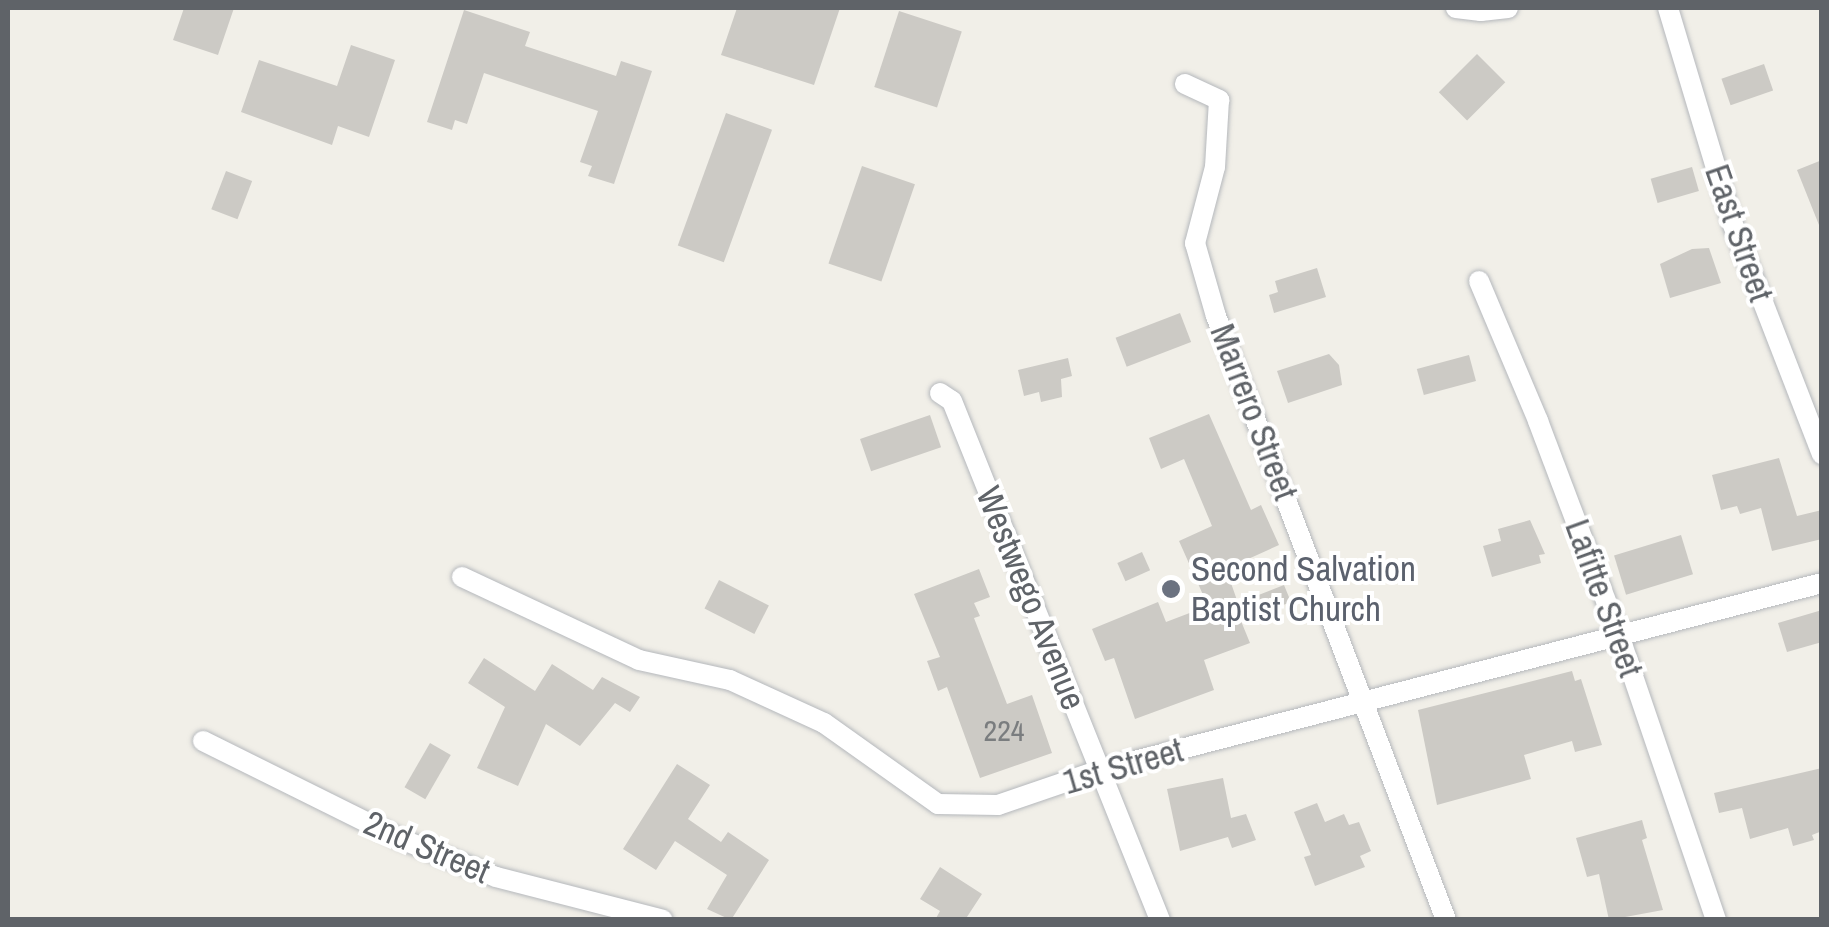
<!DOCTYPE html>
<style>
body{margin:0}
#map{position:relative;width:1829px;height:927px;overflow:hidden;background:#f1efe8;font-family:"Archivo Narrow",sans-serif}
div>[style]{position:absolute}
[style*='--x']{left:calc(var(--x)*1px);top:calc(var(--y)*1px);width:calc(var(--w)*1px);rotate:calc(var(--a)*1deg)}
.building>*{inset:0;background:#cccac5;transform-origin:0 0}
.roads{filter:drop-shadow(0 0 2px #b5b8bc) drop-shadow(0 0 2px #b5b8bc)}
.street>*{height:20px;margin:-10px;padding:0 10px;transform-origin:10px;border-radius:10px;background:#fff}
.dots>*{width:28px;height:28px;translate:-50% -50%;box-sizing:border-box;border:5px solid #fff;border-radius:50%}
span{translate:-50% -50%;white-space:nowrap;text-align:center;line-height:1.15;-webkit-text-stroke:8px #fff;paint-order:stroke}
.number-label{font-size:30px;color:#7a7d7f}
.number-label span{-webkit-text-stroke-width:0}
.street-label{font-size:35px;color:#5f6368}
.worship-label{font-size:35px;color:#5b616d}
.left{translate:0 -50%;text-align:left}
.frame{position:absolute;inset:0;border:10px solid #5f6368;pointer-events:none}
</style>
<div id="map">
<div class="building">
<i style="clip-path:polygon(184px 8px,234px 8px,218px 55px,173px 40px)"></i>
<i style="clip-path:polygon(737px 8px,840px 8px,814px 85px,721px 55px)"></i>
<i style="clip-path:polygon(464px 10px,530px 32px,525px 46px,616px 76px,621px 61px,652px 71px,614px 184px,588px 176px,592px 166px,580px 162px,598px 111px,484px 73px,467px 124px,455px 120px,452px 130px,427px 122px)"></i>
<i style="left:899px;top:11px;width:66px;height:80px;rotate:18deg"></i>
<i style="clip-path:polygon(351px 45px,395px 60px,369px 137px,338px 126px,332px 145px,241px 112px,259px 60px,337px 86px)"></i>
<i style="left:1477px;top:54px;width:40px;height:54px;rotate:45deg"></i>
<i style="left:1764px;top:64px;width:28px;height:45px;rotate:71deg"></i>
<i style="left:726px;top:113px;width:49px;height:141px;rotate:20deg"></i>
<i style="clip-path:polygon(1822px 160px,1822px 230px,1821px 230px,1797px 170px)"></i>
<i style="left:862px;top:166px;width:56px;height:103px;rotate:19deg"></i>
<i style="left:1692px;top:167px;width:25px;height:43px;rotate:74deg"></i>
<i style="left:226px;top:171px;width:28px;height:41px;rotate:21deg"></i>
<i style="clip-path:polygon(1709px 248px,1721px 283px,1670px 298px,1660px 264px,1692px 249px)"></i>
<i style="clip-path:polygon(1317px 268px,1326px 297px,1274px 313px,1269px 295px,1278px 292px,1275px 281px)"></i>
<i style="left:1180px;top:313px;width:31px;height:69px;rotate:69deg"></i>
<i style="clip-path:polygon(1329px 354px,1339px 365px,1342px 385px,1288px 403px,1277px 371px)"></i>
<i style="left:1469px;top:355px;width:27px;height:54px;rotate:75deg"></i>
<i style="clip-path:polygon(1068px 358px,1072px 376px,1061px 379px,1062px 397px,1041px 402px,1039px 392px,1024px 396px,1018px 370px)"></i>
<i style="clip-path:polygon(1209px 414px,1251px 510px,1261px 505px,1279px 545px,1226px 569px,1238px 603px,1284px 585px,1291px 602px,1241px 621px,1250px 643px,1204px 660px,1214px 690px,1135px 719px,1114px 658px,1105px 661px,1092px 629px,1158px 602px,1166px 622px,1208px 606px,1179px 541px,1212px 526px,1184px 459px,1161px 469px,1149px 438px)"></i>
<i style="left:930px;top:415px;width:34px;height:74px;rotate:71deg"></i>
<i style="clip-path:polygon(1779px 458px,1797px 516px,1822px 510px,1822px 539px,1772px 551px,1761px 508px,1740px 514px,1737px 506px,1721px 510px,1712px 475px)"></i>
<i style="clip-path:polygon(1530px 520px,1545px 554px,1539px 555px,1541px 563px,1492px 577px,1483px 546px,1501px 541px,1498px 529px)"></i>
<i style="left:1681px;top:535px;width:41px;height:70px;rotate:73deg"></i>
<i style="left:1142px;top:552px;width:20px;height:27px;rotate:66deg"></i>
<i style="clip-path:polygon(979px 569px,990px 597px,974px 603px,980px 616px,974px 618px,1007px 704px,1032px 695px,1052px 753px,980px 778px,947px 687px,938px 691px,927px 661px,940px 657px,914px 594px)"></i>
<i style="left:719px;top:580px;width:56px;height:32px;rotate:27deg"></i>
<i style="clip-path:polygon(1822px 610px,1822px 642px,1787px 652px,1778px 623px)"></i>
<i style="clip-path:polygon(484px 658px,535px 691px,552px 664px,593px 690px,602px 677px,640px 697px,630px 712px,615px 703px,580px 746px,546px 724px,518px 786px,477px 768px,505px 707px,468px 683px)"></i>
<i style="clip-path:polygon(1572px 671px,1575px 681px,1581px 679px,1602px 745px,1575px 752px,1572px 741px,1524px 755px,1531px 779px,1437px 805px,1418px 710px)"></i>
<i style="left:430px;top:743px;width:24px;height:51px;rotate:30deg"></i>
<i style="clip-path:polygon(677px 764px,710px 785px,688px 819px,721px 842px,728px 832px,769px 860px,731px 920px,707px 909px,727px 875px,675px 841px,656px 870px,623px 849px)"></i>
<i style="clip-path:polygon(1822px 768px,1822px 831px,1812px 835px,1814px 840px,1793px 846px,1788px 828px,1750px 839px,1742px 808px,1719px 813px,1714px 793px)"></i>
<i style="clip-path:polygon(1223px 778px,1231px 818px,1246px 814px,1256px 840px,1232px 848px,1228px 837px,1180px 851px,1167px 789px)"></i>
<i style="clip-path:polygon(1317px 803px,1325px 822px,1344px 814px,1349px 825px,1359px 822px,1371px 851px,1360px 856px,1365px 867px,1315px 886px,1304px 857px,1311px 855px,1294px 812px)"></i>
<i style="clip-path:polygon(1642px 820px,1647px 838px,1642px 840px,1663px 910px,1609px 920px,1599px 874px,1587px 877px,1576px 838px)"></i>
<i style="clip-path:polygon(940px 867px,982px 894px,965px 920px,935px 920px,940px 911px,920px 899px)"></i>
</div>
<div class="roads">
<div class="street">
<i style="--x:1456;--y:8;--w:25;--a:7"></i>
<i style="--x:1481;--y:11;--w:27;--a:-6"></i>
<i style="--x:1668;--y:8;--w:227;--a:73.3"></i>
<i style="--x:1733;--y:225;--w:246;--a:68.8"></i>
<i style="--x:1185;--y:84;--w:38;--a:25"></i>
<i style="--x:1219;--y:100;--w:67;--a:93.4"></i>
<i style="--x:1215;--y:167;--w:79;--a:104.7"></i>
<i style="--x:1195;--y:243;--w:76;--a:74"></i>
<i style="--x:1216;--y:316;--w:646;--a:69.15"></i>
<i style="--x:1479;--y:281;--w:152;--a:67.1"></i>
<i style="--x:1538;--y:421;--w:232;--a:69.3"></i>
<i style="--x:1620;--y:638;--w:298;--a:71.2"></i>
<i style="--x:940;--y:393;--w:14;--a:34"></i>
<i style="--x:952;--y:401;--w:559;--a:68.16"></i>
<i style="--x:462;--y:577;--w:195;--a:25.1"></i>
<i style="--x:639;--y:660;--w:93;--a:12.4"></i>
<i style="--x:730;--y:680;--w:103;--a:24.6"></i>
<i style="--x:824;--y:723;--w:140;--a:35.4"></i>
<i style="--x:938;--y:804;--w:60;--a:1"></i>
<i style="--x:998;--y:805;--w:108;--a:-18.9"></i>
<i style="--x:1100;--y:770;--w:746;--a:-14.52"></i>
<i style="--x:203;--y:741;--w:218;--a:26.4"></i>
<i style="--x:398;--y:838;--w:105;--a:21.7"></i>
<i style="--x:496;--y:877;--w:172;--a:14.4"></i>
</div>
</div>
<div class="dots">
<i style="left:1171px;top:589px;background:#6b7280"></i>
</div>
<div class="number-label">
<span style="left:1004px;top:730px">224</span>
</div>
<div class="street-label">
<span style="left:1739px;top:233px;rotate:71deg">East Street</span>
<span style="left:1254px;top:412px;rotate:69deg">Marrero Street</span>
<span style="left:1031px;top:598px;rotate:68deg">Westwego Avenue</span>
<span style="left:1604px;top:598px;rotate:70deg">Lafitte Street</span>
<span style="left:1123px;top:766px;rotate:-16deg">1st Street</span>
<span style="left:427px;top:847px;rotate:23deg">2nd Street</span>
</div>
<div class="worship-label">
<span class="left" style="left:1191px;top:589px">Second Salvation<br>Baptist Church</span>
</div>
<div class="frame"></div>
</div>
